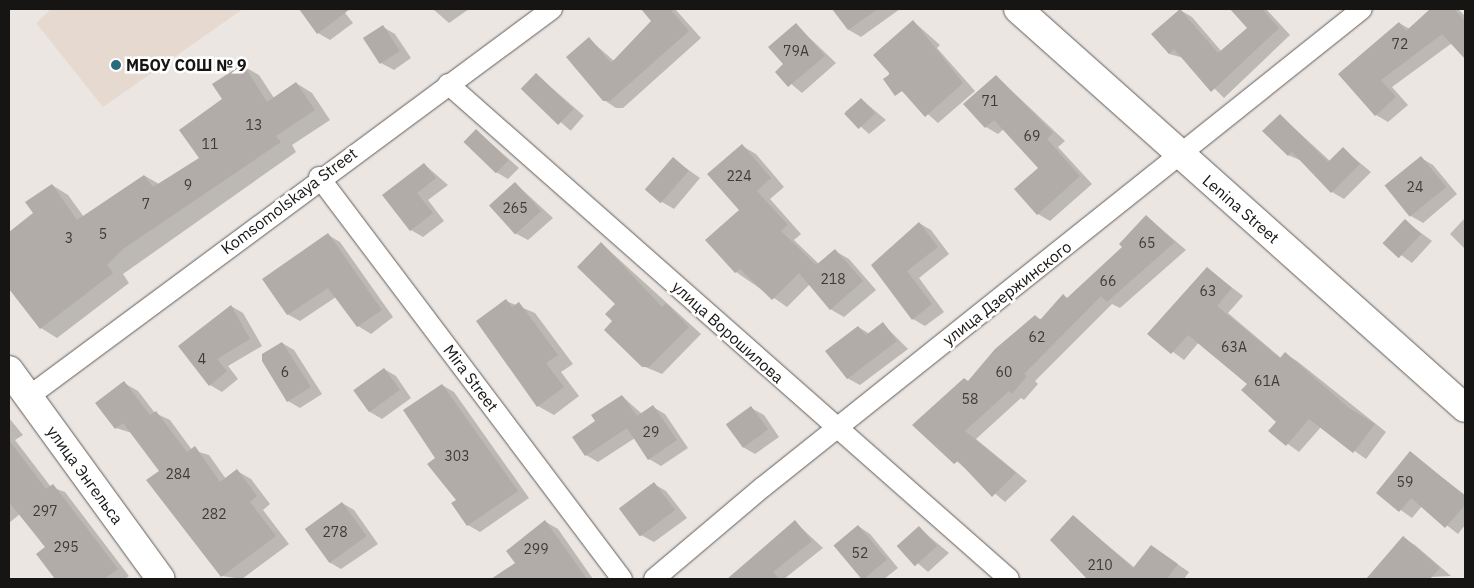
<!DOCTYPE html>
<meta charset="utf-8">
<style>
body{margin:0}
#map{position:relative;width:1474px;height:588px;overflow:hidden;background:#ece6e2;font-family:"IBM Plex Sans",sans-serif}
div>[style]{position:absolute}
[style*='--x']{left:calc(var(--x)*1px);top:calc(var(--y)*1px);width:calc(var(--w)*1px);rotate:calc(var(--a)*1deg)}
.built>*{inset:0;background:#e6d9d0}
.shadow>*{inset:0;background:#0003;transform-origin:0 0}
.building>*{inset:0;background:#b2aca8;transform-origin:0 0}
.roads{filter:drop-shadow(0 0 1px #625d59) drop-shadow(0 0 1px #625d59)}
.street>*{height:20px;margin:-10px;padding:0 10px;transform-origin:10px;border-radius:10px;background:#fff}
.secondary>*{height:28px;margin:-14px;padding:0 14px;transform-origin:14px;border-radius:14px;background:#fff}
.dots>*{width:14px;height:14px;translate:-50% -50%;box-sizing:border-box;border:2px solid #fff;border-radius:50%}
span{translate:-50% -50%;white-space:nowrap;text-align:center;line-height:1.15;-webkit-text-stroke:5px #fff;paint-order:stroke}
.number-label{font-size:14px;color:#3e3b38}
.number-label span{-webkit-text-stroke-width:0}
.poi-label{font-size:16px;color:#171513;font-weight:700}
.left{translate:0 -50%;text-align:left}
.street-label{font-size:16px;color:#171513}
.frame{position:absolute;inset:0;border:10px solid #171513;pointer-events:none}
</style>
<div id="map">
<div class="built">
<i style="clip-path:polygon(51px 9px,243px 9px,103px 107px,36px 23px)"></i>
</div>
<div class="shadow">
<i style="clip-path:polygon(342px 9px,353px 23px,330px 40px,318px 33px,302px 10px)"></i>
<i style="clip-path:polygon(433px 9px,469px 9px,449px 23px)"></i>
<i style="clip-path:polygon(653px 9px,675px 9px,701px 38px,623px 108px,616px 108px,604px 100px,589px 39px,614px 61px,653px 21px,647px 14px)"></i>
<i style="clip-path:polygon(834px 9px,900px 9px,861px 37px,849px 30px)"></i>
<i style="clip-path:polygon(1232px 9px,1266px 9px,1290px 35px,1224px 98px,1184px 58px,1169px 54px,1180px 10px,1192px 17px,1222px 52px,1249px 28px)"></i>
<i style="clip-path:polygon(1432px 9px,1458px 9px,1465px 16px,1465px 54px,1452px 43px,1392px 87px,1408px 105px,1388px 122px,1376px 115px,1340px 74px,1399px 23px,1410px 29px)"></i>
<i style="clip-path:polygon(913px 21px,940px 45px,937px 48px,975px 91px,938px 123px,887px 78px)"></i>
<i style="clip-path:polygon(796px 25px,836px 63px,802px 93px,777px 72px,785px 64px)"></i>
<i style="clip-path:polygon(383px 27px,395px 34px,411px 58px,394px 70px,381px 63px)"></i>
<i style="clip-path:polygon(243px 66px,259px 75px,274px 98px,296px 83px,312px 93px,330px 120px,292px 145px,296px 152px,123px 274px,129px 283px,57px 338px,41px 328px,9px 287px,9px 234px,35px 214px,52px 185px,68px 195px,84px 217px,145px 176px,159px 184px,201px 158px)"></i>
<i style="left:537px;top:75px;width:62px;height:20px;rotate:41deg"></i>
<i style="clip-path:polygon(996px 76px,1065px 141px,1058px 147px,1092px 184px,1050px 221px,1038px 214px,1040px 168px,1004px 129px,998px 134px,986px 127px)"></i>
<i style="clip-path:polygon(861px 99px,886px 120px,869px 134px,845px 112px)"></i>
<i style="clip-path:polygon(1280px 115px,1330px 161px,1343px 149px,1371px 172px,1344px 199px,1332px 192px,1302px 161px,1288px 155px)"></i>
<i style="clip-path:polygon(476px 130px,519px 168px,508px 179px,496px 172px)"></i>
<i style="clip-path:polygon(742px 146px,756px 154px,784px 187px,770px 199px,801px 234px,794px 240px,819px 264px,835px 251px,849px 259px,876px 290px,844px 317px,830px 309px,810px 284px,787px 307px,736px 272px)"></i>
<i style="clip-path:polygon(1421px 158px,1433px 165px,1457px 194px,1423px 223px,1411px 216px)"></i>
<i style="clip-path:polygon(673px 159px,700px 178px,674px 209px,662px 202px)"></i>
<i style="clip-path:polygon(424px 164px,448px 185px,428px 200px,444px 221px,423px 237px,411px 230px,384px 195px)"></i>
<i style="clip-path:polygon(515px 183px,553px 218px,528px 240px,515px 233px)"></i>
<i style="clip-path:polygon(1146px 216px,1186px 250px,1120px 308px,1112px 304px,1035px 381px,1038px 384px,1024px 400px,1021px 398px,976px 439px,1027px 481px,1005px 502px,914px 425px,969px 382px,1035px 316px,1042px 320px,1068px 299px,1124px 247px)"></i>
<i style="clip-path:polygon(1465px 218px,1465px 249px,1450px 234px)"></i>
<i style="clip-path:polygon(1405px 221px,1432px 241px,1412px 263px,1385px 243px)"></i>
<i style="clip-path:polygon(919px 223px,931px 230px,949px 254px,919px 278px,944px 312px,925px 326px,913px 319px,873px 265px)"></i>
<i style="clip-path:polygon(328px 235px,340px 242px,393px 317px,371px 334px,358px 326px,336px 297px,300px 321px,287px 314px)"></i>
<i style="clip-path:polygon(601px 243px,701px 334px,662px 374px,643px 366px,617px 304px)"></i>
<i style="clip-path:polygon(1208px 269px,1243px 296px,1228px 313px,1281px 358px,1285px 354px,1297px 361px,1386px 432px,1366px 459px,1321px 427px,1299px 452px,1270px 431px,1278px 422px,1248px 384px,1199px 342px,1184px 360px,1149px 334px)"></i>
<i style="clip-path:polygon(506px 301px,535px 313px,573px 364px,561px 372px,579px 396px,554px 415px,538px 406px)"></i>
<i style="clip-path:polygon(231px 306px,243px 313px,262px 346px,228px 366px,238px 379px,222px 392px,210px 385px)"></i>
<i style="clip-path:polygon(883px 324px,908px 349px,860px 385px,847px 378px,858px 327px,870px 334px)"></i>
<i style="clip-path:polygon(282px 343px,294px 350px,322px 394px,300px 408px,288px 401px)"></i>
<i style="clip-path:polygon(384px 369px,396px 376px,411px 398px,382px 419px,370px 412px)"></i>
<i style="clip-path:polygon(124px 383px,138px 391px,155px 413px,170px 420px,192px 450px,209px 455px,226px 479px,237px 471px,251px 479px,270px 504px,263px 510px,289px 544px,242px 579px,222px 576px,161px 471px,132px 433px,116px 428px)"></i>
<i style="clip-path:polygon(442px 385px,454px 392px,529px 498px,480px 532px,468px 525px,437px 458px)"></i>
<i style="clip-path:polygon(622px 396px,642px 414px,653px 407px,665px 414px,688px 448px,661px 466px,649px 459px,635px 438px,598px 462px,586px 455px,597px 422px)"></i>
<i style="clip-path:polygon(751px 408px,764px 415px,779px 437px,755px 454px,743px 447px,727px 426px)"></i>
<i style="clip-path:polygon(9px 418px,23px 435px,15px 440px,51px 487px,65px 492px,129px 576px,125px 579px,55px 579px,38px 554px,46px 548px,20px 514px,9px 523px)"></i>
<i style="clip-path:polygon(1410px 453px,1465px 495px,1465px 525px,1458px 534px,1422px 506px,1412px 518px,1377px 493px)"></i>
<i style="clip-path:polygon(654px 484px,666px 491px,687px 518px,654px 542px,641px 535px)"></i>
<i style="clip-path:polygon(342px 503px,354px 510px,378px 544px,341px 569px,329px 562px)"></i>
<i style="clip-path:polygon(1073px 517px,1135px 568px,1151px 546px,1189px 572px,1184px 579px,1090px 579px,1052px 540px)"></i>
<i style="clip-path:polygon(546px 522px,558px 529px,593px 579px,493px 579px,516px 563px)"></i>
<i style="clip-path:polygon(795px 522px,823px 548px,784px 579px,730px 579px)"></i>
<i style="clip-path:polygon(858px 526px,870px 534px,898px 568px,884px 579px,862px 579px,835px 545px)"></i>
<i style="clip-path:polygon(919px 528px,949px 553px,928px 572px,899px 547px)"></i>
<i style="clip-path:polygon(1403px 538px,1415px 545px,1451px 576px,1391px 579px,1377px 568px)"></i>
</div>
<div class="building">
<i style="clip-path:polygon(299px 9px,350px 9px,317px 34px)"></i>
<i style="clip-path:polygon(641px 9px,670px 9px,689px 31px,610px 101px,603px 101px,566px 57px,589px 37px,611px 63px,651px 21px)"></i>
<i style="clip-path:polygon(832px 9px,878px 9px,848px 30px)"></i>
<i style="clip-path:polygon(1180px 9px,1218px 53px,1247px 28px,1230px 9px,1262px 9px,1279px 28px,1211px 92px,1174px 49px,1169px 54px,1151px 34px)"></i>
<i style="clip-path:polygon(1430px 9px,1454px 9px,1465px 21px,1465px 59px,1442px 34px,1381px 80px,1396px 97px,1375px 116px,1338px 74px,1399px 22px,1406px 31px)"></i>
<i style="clip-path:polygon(913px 20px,963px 83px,925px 117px,902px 91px,895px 96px,883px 79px,890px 74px,873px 55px)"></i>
<i style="clip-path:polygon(796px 23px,825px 56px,788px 87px,775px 72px,783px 64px,768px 47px)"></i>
<i style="left:383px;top:25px;width:31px;height:24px;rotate:57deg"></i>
<i style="clip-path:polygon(243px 64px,267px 102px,296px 82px,315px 110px,276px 136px,281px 142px,123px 249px,107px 265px,113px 273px,40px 329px,9px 289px,9px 232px,33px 213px,25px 202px,52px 184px,77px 220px,144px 175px,153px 187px,199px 158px,179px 130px,222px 99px,212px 84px)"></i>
<i style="left:536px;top:73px;width:52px;height:22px;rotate:44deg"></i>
<i style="clip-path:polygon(996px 75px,1053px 133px,1047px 139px,1080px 176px,1037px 215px,1014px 189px,1038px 168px,994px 120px,985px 128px,963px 104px)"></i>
<i style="left:861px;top:98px;width:21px;height:23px;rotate:47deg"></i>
<i style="clip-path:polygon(1280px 114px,1328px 162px,1343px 147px,1360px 164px,1331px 193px,1292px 152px,1288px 156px,1262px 131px)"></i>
<i style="left:476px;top:129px;width:45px;height:18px;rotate:44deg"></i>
<i style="clip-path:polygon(742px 144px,771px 178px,757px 191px,788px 225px,781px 231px,816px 265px,835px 249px,863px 281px,830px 310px,799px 273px,772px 300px,740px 269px,735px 273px,705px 240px,739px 210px,707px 174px)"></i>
<i style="left:1421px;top:156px;width:40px;height:47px;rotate:51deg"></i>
<i style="left:673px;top:157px;width:21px;height:43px;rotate:41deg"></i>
<i style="clip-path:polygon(424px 163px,436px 178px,417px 193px,433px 213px,410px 231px,382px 195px)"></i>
<i style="left:515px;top:182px;width:39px;height:35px;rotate:48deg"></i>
<i style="clip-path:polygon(1146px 215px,1175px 242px,1107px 302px,1101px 296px,1024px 374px,1027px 376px,1012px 394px,1009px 391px,965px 431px,1016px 473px,992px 497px,958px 461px,954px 464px,912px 425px,964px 378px,968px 381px,995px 349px,1035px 315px,1040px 320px,1063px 294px,1067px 298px,1122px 247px,1119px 244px)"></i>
<i style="left:1405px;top:219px;width:22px;height:33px;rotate:43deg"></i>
<i style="clip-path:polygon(919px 222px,938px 247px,907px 271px,932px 304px,912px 320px,871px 265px)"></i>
<i style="clip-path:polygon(328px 233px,382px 310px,357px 327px,328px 288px,287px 315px,262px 279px)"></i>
<i style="clip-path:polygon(601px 242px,662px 307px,666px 303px,689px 327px,649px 367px,642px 367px,604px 330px,612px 321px,605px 314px,615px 304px,577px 267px)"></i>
<i style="clip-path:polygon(1207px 267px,1232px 288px,1217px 306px,1280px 358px,1285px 352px,1349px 408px,1375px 424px,1353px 453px,1309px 419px,1286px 446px,1268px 431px,1276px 422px,1241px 390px,1247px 384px,1188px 335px,1171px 354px,1147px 334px)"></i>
<i style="clip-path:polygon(506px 299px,512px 307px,519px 302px,558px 355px,546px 363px,564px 387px,537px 407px,476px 321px)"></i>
<i style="clip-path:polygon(231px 305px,250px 339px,217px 359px,227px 371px,209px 386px,178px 346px)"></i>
<i style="clip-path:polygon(883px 322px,897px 341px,847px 379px,825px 351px,858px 326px,866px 335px)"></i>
<i style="clip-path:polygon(282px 342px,311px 387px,287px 402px,262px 361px,262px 354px)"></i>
<i style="left:384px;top:368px;width:27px;height:38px;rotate:54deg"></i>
<i style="clip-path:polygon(124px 381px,150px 415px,156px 411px,187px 452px,195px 446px,220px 482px,237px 469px,257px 496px,250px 502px,276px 536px,221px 577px,146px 480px,159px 471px,123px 423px,115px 429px,95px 403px)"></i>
<i style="clip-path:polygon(442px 384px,518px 491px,467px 526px,451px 503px,456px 500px,427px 464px,435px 458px,403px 410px)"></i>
<i style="clip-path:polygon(622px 395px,637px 416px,653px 405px,677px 440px,648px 460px,627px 428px,585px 456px,572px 437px,595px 421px,591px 415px)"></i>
<i style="left:751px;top:406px;width:29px;height:31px;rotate:54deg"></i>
<i style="clip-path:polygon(9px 440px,46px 489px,53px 484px,118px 569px,104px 579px,55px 579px,36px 554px,45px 547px,9px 502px)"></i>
<i style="clip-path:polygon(1410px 451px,1465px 496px,1465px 505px,1445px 528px,1411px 498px,1399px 512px,1376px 493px)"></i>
<i style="left:654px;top:482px;width:35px;height:44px;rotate:53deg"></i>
<i style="left:342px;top:502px;width:42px;height:46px;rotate:54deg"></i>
<i style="clip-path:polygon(1073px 515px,1133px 568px,1151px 545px,1178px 564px,1167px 579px,1087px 579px,1050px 540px)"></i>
<i style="clip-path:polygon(545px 520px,587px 579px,491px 579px,515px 563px,506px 551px)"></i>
<i style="clip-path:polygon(795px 520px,812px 541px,773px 572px,779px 579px,727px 579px)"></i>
<i style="left:858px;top:525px;width:45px;height:32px;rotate:50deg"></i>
<i style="left:919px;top:526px;width:27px;height:30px;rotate:48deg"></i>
<i style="clip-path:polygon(1403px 536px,1440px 568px,1430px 579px,1366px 579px)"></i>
</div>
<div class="roads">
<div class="street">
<i style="--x:448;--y:84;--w:748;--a:41.42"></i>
<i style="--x:319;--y:177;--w:503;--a:52.99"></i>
<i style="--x:28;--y:397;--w:652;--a:-36.52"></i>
<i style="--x:654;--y:579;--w:143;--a:-40.2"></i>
<i style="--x:763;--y:487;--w:766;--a:-38.59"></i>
</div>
<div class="secondary">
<i style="--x:1018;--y:9;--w:599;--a:41.75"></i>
<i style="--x:9;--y:370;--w:258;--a:54"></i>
</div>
</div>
<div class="dots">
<i style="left:116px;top:65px;background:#276b7c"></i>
</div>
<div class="number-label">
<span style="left:1400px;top:44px">72</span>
<span style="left:796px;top:51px">79А</span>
<span style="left:990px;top:101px">71</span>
<span style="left:254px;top:125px">13</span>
<span style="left:1032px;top:136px">69</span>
<span style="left:210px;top:144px">11</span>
<span style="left:739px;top:176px">224</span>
<span style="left:188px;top:185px">9</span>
<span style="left:1415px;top:187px">24</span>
<span style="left:146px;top:204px">7</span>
<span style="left:515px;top:208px">265</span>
<span style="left:103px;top:234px">5</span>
<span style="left:69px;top:238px">3</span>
<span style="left:1147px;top:243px">65</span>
<span style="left:833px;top:279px">218</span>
<span style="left:1108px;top:281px">66</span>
<span style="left:1208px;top:291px">63</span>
<span style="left:1037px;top:337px">62</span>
<span style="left:1234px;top:347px">63А</span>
<span style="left:202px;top:359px">4</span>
<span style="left:285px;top:372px">6</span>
<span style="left:1004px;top:372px">60</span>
<span style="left:1267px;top:381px">61А</span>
<span style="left:970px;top:399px">58</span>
<span style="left:651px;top:432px">29</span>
<span style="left:457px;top:456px">303</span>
<span style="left:178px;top:474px">284</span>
<span style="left:1405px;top:482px">59</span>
<span style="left:45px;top:511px">297</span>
<span style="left:214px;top:514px">282</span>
<span style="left:335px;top:532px">278</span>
<span style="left:66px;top:547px">295</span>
<span style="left:536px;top:549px">299</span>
<span style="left:860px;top:553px">52</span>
<span style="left:1100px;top:565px">210</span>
</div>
<div class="poi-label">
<span class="left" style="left:126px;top:65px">МБОУ СОШ № 9</span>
</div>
<div class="street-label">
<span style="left:289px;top:201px;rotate:-37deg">Komsomolskaya Street</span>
<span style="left:1241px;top:209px;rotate:41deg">Lenina Street</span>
<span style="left:1007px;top:293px;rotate:-38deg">улица Дзержинского</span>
<span style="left:728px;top:332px;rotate:42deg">улица Ворошилова</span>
<span style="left:471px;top:378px;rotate:53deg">Mira Street</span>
<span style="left:85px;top:475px;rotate:54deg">улица Энгельса</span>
</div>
<div class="frame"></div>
</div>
